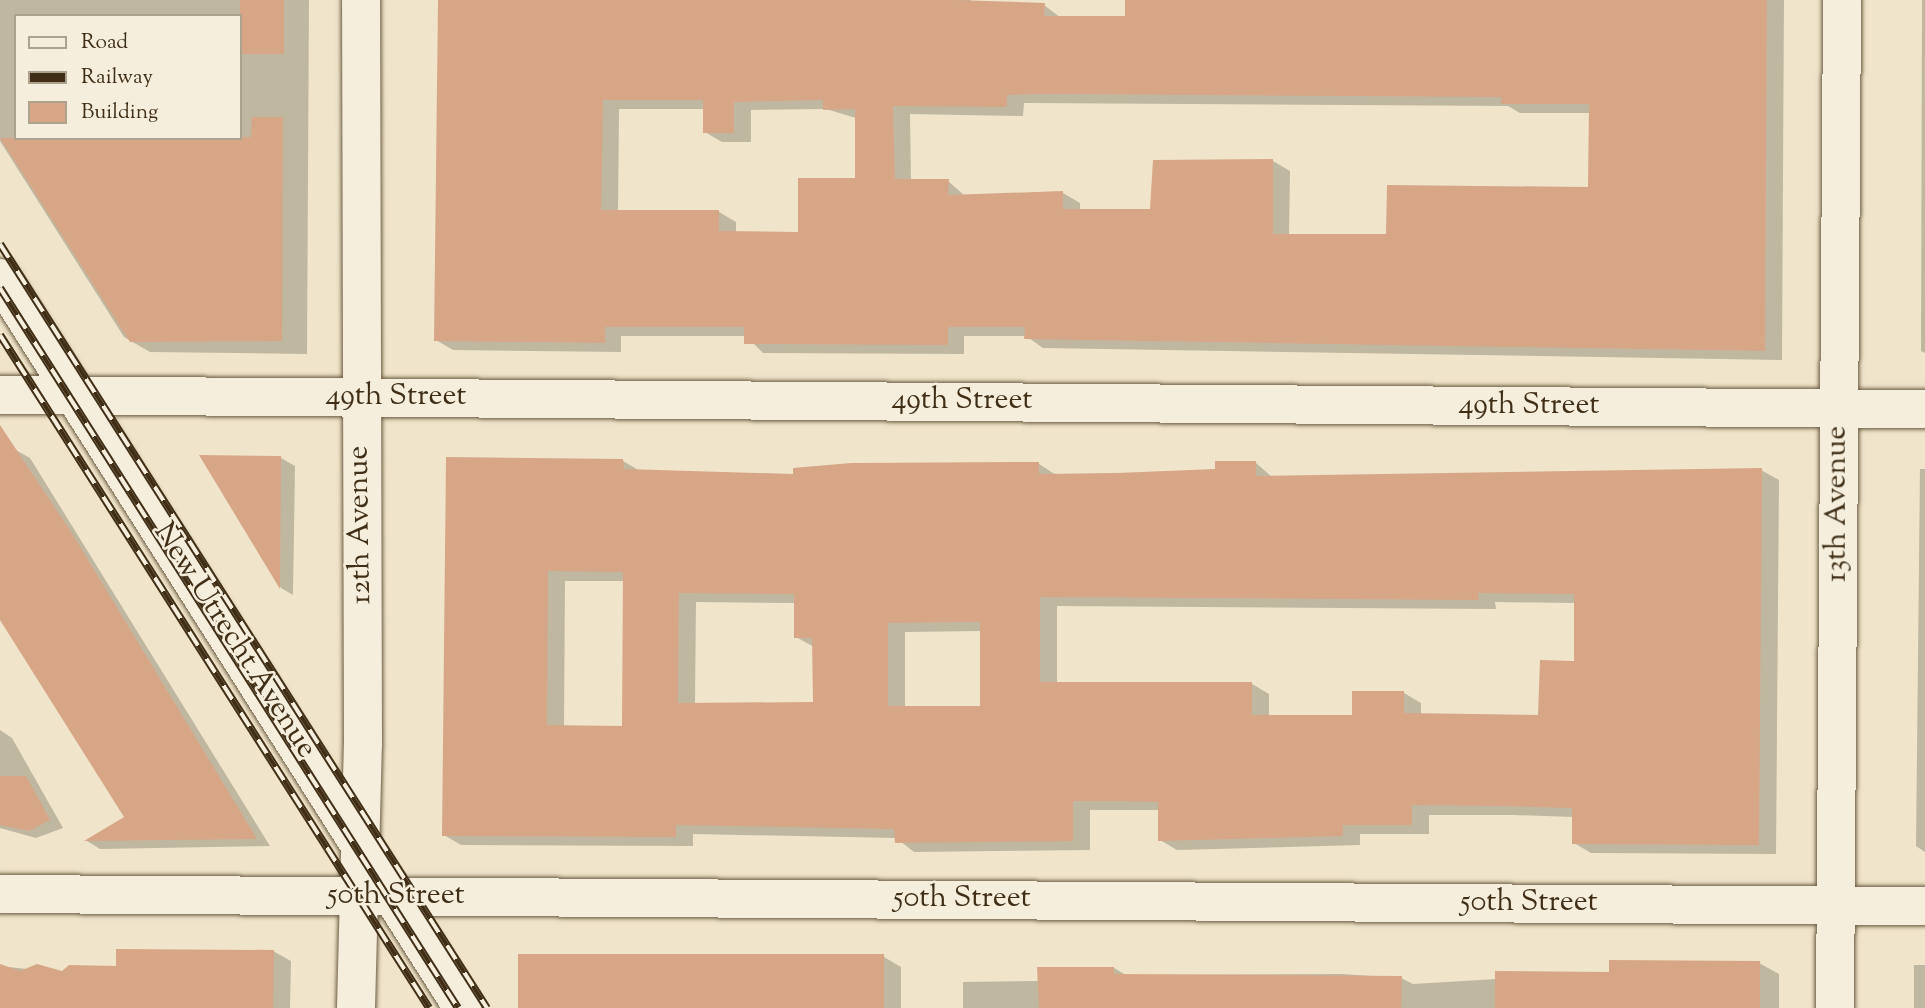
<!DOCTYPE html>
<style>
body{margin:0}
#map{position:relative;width:1925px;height:1008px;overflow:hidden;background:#f0e5ca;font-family:"Sorts Mill Goudy",serif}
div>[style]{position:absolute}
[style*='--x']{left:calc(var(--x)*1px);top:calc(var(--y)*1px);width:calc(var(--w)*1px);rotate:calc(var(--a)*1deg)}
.shadow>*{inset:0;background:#0003;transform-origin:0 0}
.building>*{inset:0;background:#d7a687;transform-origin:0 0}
.roads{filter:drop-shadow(0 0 2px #6c5c43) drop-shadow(0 0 2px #6c5c43)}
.street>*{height:38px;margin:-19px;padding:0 19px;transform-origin:19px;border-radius:19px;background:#f5eedd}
.secondary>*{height:38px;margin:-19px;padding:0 19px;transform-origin:19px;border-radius:19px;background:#f5eedd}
.rail>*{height:8px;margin-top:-4px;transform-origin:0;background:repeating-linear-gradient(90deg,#f5eedd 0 16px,#402f16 0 32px);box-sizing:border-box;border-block:2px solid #402f16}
span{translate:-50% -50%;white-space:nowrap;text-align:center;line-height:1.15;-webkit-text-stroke:5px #f5eedd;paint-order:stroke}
.street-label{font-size:30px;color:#402f16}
.legend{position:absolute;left:14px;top:14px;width:228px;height:126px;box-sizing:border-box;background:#f5eedd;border:2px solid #ada28d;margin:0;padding:9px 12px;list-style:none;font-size:21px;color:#402f16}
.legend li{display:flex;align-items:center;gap:14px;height:35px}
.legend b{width:35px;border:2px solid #ada28d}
</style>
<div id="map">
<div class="shadow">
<i style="clip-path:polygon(evenodd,0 0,309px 0,307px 354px,150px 352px,124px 337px,0 141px,0 0,16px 16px,240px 16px,240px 138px,16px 138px,16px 16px)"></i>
<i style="clip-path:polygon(evenodd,440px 0,971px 0,970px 5px,1044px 5px,1061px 18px,1126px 18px,1129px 0,1784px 0,1782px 360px,1043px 348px,1026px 336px,964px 336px,964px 354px,763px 353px,746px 336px,621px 336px,621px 352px,453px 350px,436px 340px,440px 0,1024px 103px,1508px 106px,1520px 113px,1590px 113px,1590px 189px,1388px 236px,1289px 235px,1290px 171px,1273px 161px,1151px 210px,1080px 210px,1080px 203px,1063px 193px,965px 196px,948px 181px,911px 180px,910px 114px,1023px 116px,1024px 103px,440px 0,619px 109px,705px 109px,705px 132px,722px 142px,751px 142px,751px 110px,826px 109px,856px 118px,857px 180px,799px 234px,736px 233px,736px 222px,719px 212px,618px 212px,619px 109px)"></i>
<i style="clip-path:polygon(1922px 0,1925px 0,1925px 353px,1921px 351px)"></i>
<i style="clip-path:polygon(14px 449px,30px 458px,270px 846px,100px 849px,87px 841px,126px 818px,0 616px,0 450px)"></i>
<i style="clip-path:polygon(202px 457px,281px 458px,295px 466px,293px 595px,281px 588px)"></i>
<i style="clip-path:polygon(evenodd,448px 459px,623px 461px,640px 471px,794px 475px,1039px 464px,1056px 475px,1217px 471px,1256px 463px,1273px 478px,1761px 470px,1779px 480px,1776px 854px,1591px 853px,1574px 843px,1574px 817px,1513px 815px,1429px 815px,1429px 834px,1360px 834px,1360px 845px,1177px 850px,1160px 840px,1160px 810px,1090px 810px,1090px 850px,914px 852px,896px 838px,693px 834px,693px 846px,461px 845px,444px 835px,448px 459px,565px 581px,624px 581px,623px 728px,564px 727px,565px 581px,448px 459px,696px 602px,796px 603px,796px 637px,814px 647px,814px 704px,695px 704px,696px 602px,448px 459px,1495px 602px,1576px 603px,1575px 663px,1540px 717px,1421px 715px,1421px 703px,1404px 693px,1354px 717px,1269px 717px,1269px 694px,1252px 684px,1057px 683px,1057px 606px,1496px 609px,1495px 602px,448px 459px,982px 631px,982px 708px,905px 708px,905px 632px,982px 631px)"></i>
<i style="clip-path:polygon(1920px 469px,1925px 469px,1925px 852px,1916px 846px)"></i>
<i style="clip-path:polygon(0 730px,12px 738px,63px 828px,36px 838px,0 828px)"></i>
<i style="clip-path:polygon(273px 951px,291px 961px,290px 1008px,0 1008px,0 966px,63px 973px)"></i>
<i style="clip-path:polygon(884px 957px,901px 967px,901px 1008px,554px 1008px)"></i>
<i style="clip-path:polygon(1759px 963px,1779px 974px,1779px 1008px,963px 1008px,963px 982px,1040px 981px,1114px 968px,1126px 975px,1342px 974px,1401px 978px,1413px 984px)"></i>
<i style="left:1914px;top:965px;width:11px;height:43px"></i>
</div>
<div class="building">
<i style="left:240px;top:0;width:44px;height:54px"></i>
<i style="clip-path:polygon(evenodd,438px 0,954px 0,1045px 3px,1044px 16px,1125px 16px,1125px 0,1767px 0,1765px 351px,1024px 339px,1025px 327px,948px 327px,948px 345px,744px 344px,744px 327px,605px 327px,605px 343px,434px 341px,438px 0,1045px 94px,1501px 97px,1501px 104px,1589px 104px,1588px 187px,1387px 185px,1386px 234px,1273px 234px,1273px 159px,1153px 160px,1150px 209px,1063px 209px,1063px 191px,948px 195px,949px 179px,895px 179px,893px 106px,1007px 107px,1007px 95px,1045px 94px,438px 0,603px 100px,703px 100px,703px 133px,734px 133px,734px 102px,823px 100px,823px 110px,855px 109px,855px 178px,798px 178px,798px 232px,719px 231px,719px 210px,601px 210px,603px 100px)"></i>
<i style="clip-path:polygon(252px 117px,283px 117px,282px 341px,130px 342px,0 138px,251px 137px)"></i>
<i style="clip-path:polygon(0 425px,73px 535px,257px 839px,84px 841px,124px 817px,0 620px)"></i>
<i style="clip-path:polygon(199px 455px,281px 456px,280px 589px)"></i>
<i style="clip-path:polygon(evenodd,446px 457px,623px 459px,624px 469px,793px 474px,793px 468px,851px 463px,1039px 462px,1039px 474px,1117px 473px,1215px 469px,1215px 461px,1256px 461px,1256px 476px,1762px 468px,1759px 845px,1572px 844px,1572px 808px,1494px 806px,1412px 805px,1412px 825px,1343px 825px,1343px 836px,1158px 841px,1158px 802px,1119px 801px,1073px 801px,1073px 841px,895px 843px,894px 829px,676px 825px,676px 837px,442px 836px,446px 457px,548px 571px,623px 572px,622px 726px,547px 725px,548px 571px,446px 457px,679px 593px,794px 594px,794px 638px,812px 638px,813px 702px,678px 703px,679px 593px,446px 457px,1478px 593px,1574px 594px,1574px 661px,1540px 660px,1538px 715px,1404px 713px,1404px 691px,1352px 691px,1352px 715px,1252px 715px,1252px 682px,1040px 682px,1040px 597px,1479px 600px,1478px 593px,446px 457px,980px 622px,980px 706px,888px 706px,888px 623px,980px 622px)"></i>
<i style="clip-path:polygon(0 776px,26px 776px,50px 820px,29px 831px,0 825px)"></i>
<i style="clip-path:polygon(116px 949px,274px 950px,273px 1008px,0 1008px,0 964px,20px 971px,37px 964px,62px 971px,69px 965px,116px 966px)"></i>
<i style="left:518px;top:954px;width:366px;height:64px"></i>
<i style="clip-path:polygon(1609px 960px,1760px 961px,1760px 1008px,1495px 1008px,1495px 971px,1609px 972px)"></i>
<i style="clip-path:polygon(1037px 967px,1114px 967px,1114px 974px,1402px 976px,1401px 1008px,1039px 1008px)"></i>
</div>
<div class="roads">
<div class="street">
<i style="--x:0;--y:395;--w:1925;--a:0.42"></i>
<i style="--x:0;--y:894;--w:1925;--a:0.36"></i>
<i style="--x:356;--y:1008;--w:263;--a:-88.5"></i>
<i style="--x:363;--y:745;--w:745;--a:-90.15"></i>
<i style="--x:1835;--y:1008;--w:1008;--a:-89.6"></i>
</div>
<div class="secondary">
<i style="--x:0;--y:278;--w:864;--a:57.62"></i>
</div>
</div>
<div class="rail">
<i style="--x:0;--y:244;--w:906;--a:57.49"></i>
<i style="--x:0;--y:288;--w:853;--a:57.54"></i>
<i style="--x:0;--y:335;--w:798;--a:57.48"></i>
</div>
<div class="street-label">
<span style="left:396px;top:397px">49th Street</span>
<span style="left:962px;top:401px">49th Street</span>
<span style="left:1529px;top:406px">49th Street</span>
<span style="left:1838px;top:504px;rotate:-90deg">13th Avenue</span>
<span style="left:361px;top:525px;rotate:-91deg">12th Avenue</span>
<span style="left:234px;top:641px;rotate:57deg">New Utrecht Avenue</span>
<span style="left:396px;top:896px">50th Street</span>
<span style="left:962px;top:899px">50th Street</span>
<span style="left:1529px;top:903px">50th Street</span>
</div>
<ul class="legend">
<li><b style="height:9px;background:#f5eedd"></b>Road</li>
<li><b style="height:9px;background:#402f16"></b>Railway</li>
<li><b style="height:19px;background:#d7a687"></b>Building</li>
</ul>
</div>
